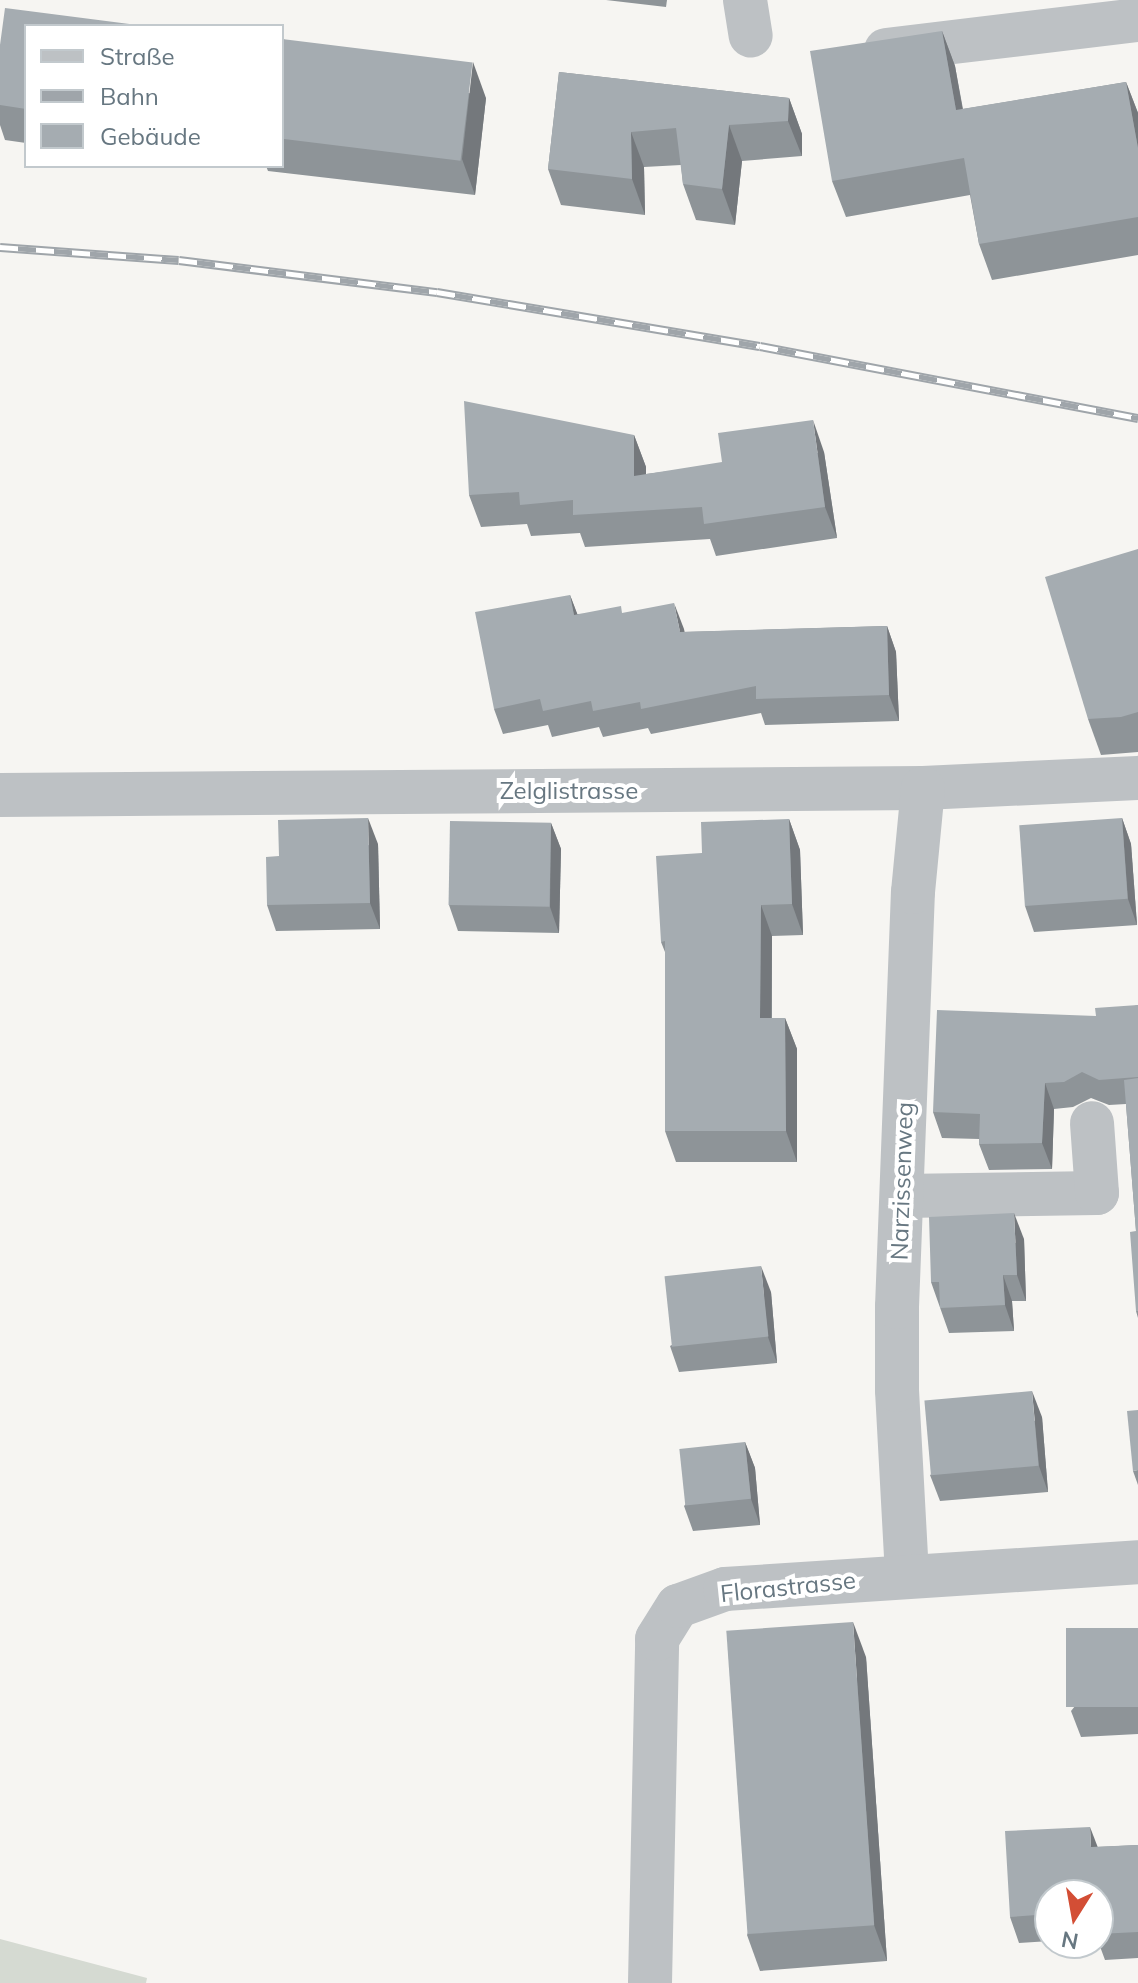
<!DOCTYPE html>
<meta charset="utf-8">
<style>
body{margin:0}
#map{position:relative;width:1138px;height:1983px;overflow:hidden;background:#f6f5f2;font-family:Mulish,sans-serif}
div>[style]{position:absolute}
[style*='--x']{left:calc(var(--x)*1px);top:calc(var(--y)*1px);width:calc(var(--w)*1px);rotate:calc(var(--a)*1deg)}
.green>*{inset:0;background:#d5dad2}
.minor>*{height:44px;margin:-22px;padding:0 22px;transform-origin:22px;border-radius:22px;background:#bdc1c4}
.rail>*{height:9px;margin-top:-4.5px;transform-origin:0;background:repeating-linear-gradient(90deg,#fff 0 18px,#9fa5aa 0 36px);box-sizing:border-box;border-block:2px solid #9fa5aa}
.wall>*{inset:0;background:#8e9498}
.shaded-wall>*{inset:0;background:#74787c}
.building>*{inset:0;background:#a5acb1;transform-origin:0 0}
span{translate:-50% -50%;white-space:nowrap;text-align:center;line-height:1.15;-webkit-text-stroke:8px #fff;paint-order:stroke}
.street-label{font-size:24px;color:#677781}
.legend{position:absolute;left:24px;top:24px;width:260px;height:144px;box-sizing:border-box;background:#fff;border:2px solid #c2c9cd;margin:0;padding:10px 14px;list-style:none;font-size:24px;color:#677781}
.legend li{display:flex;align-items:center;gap:16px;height:40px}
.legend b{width:40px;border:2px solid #c2c9cd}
.north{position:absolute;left:1034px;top:1879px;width:80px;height:80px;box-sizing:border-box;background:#fff;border:2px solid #c2c9cd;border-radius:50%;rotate:191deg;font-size:22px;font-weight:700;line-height:32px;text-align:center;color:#677781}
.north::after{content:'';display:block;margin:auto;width:28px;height:36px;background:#d34e35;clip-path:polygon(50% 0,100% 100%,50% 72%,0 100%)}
</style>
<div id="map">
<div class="green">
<i style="clip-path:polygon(0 1939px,147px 1978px,146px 1983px,0 1983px)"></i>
</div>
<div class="minor">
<i style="--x:745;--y:0;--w:36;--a:81"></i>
<i style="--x:886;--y:50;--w:254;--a:-6.8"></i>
<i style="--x:0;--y:795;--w:923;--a:-0.43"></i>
<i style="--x:923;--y:788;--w:215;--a:-2.7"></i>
<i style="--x:902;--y:1196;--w:195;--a:-0.9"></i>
<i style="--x:1097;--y:1193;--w:70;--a:-94.1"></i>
<i style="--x:907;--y:1575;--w:185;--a:-93.1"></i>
<i style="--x:897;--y:1390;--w:83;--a:-90"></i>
<i style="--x:897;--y:1307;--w:415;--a:-87.8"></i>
<i style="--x:913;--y:892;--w:104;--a:-84.5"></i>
<i style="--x:650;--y:1983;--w:344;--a:-88.8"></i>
<i style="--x:657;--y:1639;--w:39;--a:-58"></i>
<i style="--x:678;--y:1606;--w:50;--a:-19.9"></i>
<i style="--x:725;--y:1589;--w:414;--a:-3.7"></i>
</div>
<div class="rail">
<i style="--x:0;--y:247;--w:179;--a:4.2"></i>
<i style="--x:179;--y:260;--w:260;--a:7.1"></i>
<i style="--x:437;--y:292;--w:327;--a:9.5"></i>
<i style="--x:760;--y:346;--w:385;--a:10.8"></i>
</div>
<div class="wall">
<i style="clip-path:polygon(606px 0,667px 0,666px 7px)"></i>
<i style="clip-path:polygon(26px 26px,26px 143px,5px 140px,0 125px,0 45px)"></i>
<i style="clip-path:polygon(942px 31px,955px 66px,963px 109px,1126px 82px,1138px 113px,1138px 255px,992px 280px,979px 244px,970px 195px,846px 217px,832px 181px)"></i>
<i style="clip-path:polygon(282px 39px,486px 98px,475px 195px,268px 171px,266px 166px,282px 166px)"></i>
<i style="clip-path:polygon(559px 72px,789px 98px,802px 134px,802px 156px,742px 161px,735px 225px,696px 220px,683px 184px,681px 165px,644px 167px,645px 215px,561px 205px,548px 169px)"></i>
<i style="clip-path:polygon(634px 435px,646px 467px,646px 474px,824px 452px,837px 538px,716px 556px,710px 539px,585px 547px,580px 533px,531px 536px,527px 524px,481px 527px,469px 495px)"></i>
<i style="clip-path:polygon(1138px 549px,1138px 752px,1101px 755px,1088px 719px)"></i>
<i style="clip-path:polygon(570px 595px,577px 614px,623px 613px,684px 632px,887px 626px,896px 652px,899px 721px,765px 725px,761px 713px,651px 734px,648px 728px,603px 737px,599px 727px,552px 737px,548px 725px,503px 734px,494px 709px)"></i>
<i style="clip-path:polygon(1122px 818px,1131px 844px,1137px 925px,1034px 932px,1025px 906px)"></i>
<i style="clip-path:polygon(789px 819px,800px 850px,803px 935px,772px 936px,772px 1018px,785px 1018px,797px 1049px,797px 1162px,676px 1162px,665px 1131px,665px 952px,661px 942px,702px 853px)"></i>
<i style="clip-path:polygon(551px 823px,561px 849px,559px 933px,458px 931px,449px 905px)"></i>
<i style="clip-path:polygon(378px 844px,380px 929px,276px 931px,267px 905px,279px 856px)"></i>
<i style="clip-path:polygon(1138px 1005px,1138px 1318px,1136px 1311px,1136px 1231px,1126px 1104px,1109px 1105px,1091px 1098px,1073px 1107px,1054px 1109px,1052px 1169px,989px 1170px,979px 1144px,979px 1139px,942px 1138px,933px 1112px,1096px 1016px)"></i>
<i style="clip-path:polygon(1024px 1239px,1026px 1301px,1012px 1301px,1014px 1331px,949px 1333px,931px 1282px)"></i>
<i style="clip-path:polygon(771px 1292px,777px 1363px,679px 1372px,670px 1346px)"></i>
<i style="clip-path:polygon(1042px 1417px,1048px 1492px,940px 1501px,930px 1475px)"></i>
<i style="clip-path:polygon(745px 1442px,755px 1468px,760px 1525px,693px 1531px,684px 1506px)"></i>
<i style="clip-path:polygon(1138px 1470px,1138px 1485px,1133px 1471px)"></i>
<i style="clip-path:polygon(1138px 1628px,1138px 1734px,1081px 1737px,1071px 1711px)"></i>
<i style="clip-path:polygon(866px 1657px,887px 1961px,760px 1971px,747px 1935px)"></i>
<i style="clip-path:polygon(1138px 1845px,1138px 1958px,1105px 1960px,1098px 1941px,1098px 1895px,1050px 1895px,1050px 1941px,1019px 1943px,1010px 1917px,1098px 1847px)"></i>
</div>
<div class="shaded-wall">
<i style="clip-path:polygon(942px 31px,955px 66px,969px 146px,956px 110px)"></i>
<i style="clip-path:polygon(473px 62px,486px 98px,475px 195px,462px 159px)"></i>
<i style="clip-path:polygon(1126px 82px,1138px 113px,1138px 148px)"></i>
<i style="clip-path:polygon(789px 98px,802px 134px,802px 156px,788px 121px)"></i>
<i style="clip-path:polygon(729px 125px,742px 161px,735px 225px,722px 189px)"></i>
<i style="clip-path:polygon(631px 132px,644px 167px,645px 215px,632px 179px)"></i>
<i style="clip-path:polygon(813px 420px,824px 452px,837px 538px,825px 507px)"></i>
<i style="clip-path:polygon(634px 435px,646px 467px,646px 508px,634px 476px)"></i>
<i style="clip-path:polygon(570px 595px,580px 621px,574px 615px)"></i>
<i style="clip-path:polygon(674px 603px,684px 629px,690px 658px,680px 632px)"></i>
<i style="clip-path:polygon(887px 626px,896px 652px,899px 721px,889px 695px)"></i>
<i style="clip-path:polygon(368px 818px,378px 844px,380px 929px,370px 903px)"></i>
<i style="clip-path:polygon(1122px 818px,1131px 844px,1137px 925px,1128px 899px)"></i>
<i style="clip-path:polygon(789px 819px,800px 850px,803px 935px,792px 904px)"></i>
<i style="clip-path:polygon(551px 823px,561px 849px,559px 933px,550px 907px)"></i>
<i style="clip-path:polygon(761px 905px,772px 936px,771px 1049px,760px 1018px)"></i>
<i style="clip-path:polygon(785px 1018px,797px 1049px,797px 1162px,786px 1131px)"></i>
<i style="clip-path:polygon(1045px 1083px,1054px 1109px,1052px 1169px,1042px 1143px)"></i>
<i style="clip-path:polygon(1014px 1213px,1024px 1239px,1026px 1301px,1017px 1275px)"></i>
<i style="clip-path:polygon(761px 1266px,771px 1292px,777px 1363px,768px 1337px)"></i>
<i style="clip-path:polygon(1003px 1275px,1012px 1301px,1014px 1331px,1005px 1305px)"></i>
<i style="clip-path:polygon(1032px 1391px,1042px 1417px,1048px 1492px,1039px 1466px)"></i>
<i style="clip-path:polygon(745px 1442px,755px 1468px,760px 1525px,751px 1499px)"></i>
<i style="clip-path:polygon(853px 1622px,866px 1657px,887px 1961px,874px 1925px)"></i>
<i style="clip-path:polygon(1090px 1827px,1100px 1853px,1091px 1847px)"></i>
</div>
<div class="building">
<i style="clip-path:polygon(5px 8px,145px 26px,26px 26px,26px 109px,0 105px,0 45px)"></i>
<i style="clip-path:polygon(942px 31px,956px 110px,1126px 82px,1138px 148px,1138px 217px,979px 244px,964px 158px,832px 181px,810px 51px)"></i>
<i style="left:282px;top:39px;width:192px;height:99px;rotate:7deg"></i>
<i style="clip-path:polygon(559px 72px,789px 98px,788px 121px,729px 125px,722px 189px,683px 184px,676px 128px,631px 132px,632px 179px,548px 169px)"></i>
<i style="clip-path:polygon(464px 401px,634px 435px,634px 476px,722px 462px,718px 433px,813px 420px,825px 507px,704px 524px,702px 507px,573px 515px,573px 500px,520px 505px,519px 492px,469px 495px)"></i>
<i style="clip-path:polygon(1138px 549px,1138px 712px,1121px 717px,1088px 719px,1045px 577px)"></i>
<i style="clip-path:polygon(570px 595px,574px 615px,621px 606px,622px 613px,674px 603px,680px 632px,887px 626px,889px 695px,756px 699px,756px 686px,641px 709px,640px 702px,593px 711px,591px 701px,543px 711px,540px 699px,494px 709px,475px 612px)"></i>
<i style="clip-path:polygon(368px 818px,370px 903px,267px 905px,266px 857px,279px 856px,278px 820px)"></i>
<i style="left:1122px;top:818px;width:81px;height:103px;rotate:86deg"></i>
<i style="clip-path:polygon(789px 819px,792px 904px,761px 905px,760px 1018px,785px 1018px,786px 1131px,665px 1131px,665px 941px,661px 942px,656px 856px,702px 853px,701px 822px)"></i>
<i style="left:450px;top:821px;width:101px;height:84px;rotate:1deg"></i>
<i style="clip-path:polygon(1138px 1005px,1138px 1077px,1099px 1080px,1082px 1072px,1064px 1082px,1045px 1083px,1042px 1143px,979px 1144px,980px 1114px,933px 1112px,937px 1010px,1096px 1016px,1095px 1008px)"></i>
<i style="clip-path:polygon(1138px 1078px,1138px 1311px,1136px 1311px,1130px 1232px,1136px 1231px,1124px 1080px)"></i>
<i style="clip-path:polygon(1014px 1213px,1017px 1275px,1003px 1275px,1005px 1305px,940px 1308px,939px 1282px,931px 1282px,929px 1217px)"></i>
<i style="left:761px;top:1266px;width:71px;height:97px;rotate:84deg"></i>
<i style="left:1032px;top:1391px;width:75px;height:108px;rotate:85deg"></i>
<i style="clip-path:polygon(1138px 1410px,1138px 1470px,1133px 1471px,1127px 1411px)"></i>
<i style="left:745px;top:1442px;width:57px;height:66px;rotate:84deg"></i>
<i style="left:853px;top:1622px;width:304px;height:127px;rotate:86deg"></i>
<i style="left:1138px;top:1628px;width:79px;height:72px;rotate:90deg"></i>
<i style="clip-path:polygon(1090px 1827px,1091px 1847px,1138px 1845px,1138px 1932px,1098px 1934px,1098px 1895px,1050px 1895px,1050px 1914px,1010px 1917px,1005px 1831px)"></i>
</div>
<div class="street-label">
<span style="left:569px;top:791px">Zelglistrasse</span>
<span style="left:902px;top:1181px;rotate:-88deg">Narzissenweg</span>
<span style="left:788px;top:1587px;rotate:-6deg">Florastrasse</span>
</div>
<ul class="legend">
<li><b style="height:10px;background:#bdc1c4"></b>Straße</li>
<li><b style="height:10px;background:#9fa5aa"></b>Bahn</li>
<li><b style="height:22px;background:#a5acb1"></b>Gebäude</li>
</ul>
<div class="north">N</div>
</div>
